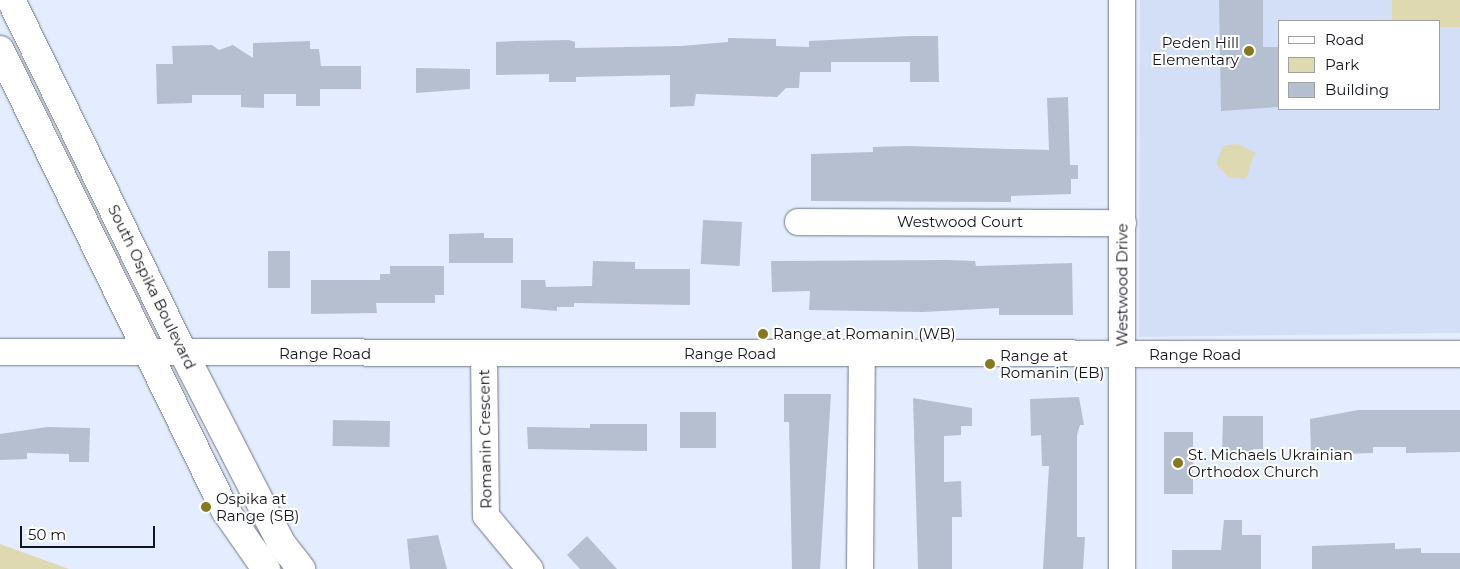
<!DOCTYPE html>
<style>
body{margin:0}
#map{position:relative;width:1460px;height:569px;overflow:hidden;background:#e4edff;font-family:Montserrat,sans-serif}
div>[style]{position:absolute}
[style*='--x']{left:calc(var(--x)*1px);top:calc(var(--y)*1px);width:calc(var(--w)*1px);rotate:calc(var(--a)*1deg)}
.built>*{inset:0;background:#d3dff7}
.green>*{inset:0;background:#dfd9b2}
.building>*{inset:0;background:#b6bfd0;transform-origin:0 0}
.roads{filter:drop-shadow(0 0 1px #707787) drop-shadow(0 0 1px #707787)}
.minor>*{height:26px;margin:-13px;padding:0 13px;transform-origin:13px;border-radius:13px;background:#fff}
.major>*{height:28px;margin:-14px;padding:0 14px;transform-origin:14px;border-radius:14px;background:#fff}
.dots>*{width:14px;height:14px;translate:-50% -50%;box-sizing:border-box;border:2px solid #fff;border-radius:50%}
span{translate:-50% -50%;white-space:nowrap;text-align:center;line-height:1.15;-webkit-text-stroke:4px #fff;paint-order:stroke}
.poi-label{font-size:15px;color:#12151b}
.right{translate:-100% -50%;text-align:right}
.left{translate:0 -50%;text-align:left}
.street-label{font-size:15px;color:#12151b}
.legend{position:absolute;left:1278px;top:20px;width:162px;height:90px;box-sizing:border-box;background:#fff;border:1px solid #a0a1a4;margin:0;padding:6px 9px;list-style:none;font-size:15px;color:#12151b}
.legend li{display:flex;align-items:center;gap:10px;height:25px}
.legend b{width:25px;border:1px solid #a0a1a4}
.scale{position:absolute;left:20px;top:526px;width:135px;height:22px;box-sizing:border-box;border:2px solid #12151b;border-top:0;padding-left:6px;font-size:15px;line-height:18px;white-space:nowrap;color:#12151b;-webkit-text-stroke:4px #fff;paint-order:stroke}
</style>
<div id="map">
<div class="built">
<i style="clip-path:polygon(evenodd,1140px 0,1460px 0,1460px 333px,1139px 337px,1140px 0,1279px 21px,1439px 21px,1439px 109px,1279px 109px,1279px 21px)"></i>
</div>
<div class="green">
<i style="clip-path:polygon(1392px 0,1460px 0,1460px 27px,1439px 27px,1439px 21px,1392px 21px)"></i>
<i style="clip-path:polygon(1237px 144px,1255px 152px,1246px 179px,1228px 177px,1216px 164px,1223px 146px)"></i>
<i style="clip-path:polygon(0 544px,69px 569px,0 569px)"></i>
</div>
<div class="building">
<i style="clip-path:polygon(1219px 0,1263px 0,1263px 47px,1279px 47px,1279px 107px,1221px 111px)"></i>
<i style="clip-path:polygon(910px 36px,938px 36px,939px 82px,910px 82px,910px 62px,831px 62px,831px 72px,800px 72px,799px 88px,786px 88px,777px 97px,696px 94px,694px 106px,670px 107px,670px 75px,576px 77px,576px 82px,549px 82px,549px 74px,496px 75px,496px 42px,514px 41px,569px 40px,575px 42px,575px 48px,681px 46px,728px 42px,728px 38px,776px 39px,776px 46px,809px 47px,809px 41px)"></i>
<i style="clip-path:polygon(310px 41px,310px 49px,319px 49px,321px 66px,361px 66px,361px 89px,320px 89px,320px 106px,296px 106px,296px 94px,264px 94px,264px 108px,241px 107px,241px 95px,192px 95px,192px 103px,157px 104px,156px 64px,173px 64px,172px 46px,212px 45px,219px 50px,233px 45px,253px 58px,253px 43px)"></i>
<i style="clip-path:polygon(416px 68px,470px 69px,470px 89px,416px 93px)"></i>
<i style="clip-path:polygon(1068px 97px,1070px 165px,1078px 165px,1078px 179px,1071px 179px,1071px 194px,1011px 196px,1011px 202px,811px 201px,811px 154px,873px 152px,873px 147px,907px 146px,1049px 150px,1047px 98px)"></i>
<i style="left:703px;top:220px;width:39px;height:44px;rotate:3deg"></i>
<i style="clip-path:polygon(484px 233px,484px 238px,513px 238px,513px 263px,449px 263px,449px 234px)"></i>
<i style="left:290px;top:251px;width:37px;height:22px;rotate:90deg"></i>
<i style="clip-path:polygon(947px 260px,975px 261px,976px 266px,1072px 263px,1073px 315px,999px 315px,999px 308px,923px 312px,809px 310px,810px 291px,772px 292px,771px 261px)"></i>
<i style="clip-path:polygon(593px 261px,635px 262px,635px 269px,690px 269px,690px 305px,574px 303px,574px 307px,557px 307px,557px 311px,521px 308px,521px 280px,545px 280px,546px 287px,592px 286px)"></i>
<i style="clip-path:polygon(390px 266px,444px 266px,444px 295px,435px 295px,435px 303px,376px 303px,377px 313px,311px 314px,311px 280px,380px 280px,380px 274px,390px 274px)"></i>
<i style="clip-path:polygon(784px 394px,831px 394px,820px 569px,792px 569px,789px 422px,784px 422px)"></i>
<i style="clip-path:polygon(1079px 397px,1084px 425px,1080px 425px,1077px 435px,1077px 537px,1085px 537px,1083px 569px,1043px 569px,1049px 466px,1042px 466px,1041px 435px,1031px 436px,1030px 399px)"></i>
<i style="clip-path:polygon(913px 398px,972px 408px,972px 426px,961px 426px,961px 435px,944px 436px,944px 482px,961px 481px,962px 517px,952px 517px,952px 569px,918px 569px)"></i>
<i style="clip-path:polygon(1358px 410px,1460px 410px,1460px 452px,1406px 453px,1406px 447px,1373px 447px,1373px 453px,1311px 455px,1310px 419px)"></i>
<i style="left:680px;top:412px;width:36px;height:36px"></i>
<i style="clip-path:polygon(1223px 416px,1263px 416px,1263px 449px,1253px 449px,1253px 457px,1222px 453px)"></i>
<i style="left:333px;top:420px;width:57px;height:26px;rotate:1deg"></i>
<i style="clip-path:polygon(590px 424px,647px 424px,647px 451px,528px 449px,527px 427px,590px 428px)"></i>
<i style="clip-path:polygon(47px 427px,90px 428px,89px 462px,69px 462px,69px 454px,27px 453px,27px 459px,0 460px,0 434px)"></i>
<i style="left:1164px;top:432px;width:29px;height:62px"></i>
<i style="clip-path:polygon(1224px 520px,1242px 520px,1242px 535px,1261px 535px,1261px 569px,1172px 569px,1172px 550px,1221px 550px)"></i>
<i style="clip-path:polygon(438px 535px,447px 569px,410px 569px,407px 539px)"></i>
<i style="clip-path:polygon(587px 536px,617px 569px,580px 569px,567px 555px)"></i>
<i style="clip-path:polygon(1395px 543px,1395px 549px,1421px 548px,1421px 553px,1460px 553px,1460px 569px,1312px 569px,1312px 546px)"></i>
</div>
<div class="roads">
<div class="minor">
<i style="--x:798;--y:222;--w:325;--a:0.2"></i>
<i style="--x:0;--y:352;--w:1460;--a:0.08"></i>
<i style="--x:484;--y:354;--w:162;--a:89.3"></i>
<i style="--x:486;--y:516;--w:69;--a:50.3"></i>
<i style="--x:860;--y:569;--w:214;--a:-89.5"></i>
<i style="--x:1122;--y:569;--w:569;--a:-90"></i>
</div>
<div class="major">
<i style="--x:11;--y:0;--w:394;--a:64"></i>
<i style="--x:184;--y:354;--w:212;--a:62.8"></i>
<i style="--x:281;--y:543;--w:33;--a:52"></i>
<i style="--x:0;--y:50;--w:512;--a:63.94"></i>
<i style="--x:225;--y:510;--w:72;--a:55.2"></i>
</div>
</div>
<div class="dots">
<i style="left:1249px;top:51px;background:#87791e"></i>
<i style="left:763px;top:334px;background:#87791e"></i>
<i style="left:990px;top:364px;background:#87791e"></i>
<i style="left:1178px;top:463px;background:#87791e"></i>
<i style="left:206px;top:507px;background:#87791e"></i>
</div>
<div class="poi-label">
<span class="right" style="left:1239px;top:51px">Peden Hill<br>Elementary</span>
<span class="left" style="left:773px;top:334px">Range at Romanin (WB)</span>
<span class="left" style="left:1000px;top:364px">Range at<br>Romanin (EB)</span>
<span class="left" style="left:1188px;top:463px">St. Michaels Ukrainian<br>Orthodox Church</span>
<span class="left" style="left:216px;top:507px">Ospika at<br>Range (SB)</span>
</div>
<div class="street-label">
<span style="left:960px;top:222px">Westwood Court</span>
<span style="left:1122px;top:285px;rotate:-90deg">Westwood Drive</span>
<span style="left:152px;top:287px;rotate:64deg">South Ospika Boulevard</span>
<span style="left:325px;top:354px">Range Road</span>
<span style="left:730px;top:354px">Range Road</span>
<span style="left:1195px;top:355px">Range Road</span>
<span style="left:485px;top:439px;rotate:-91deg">Romanin Crescent</span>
</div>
<ul class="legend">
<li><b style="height:6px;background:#fff"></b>Road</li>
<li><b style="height:14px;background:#dfd9b2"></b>Park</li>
<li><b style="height:14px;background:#b6bfd0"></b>Building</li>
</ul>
<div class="scale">50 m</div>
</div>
